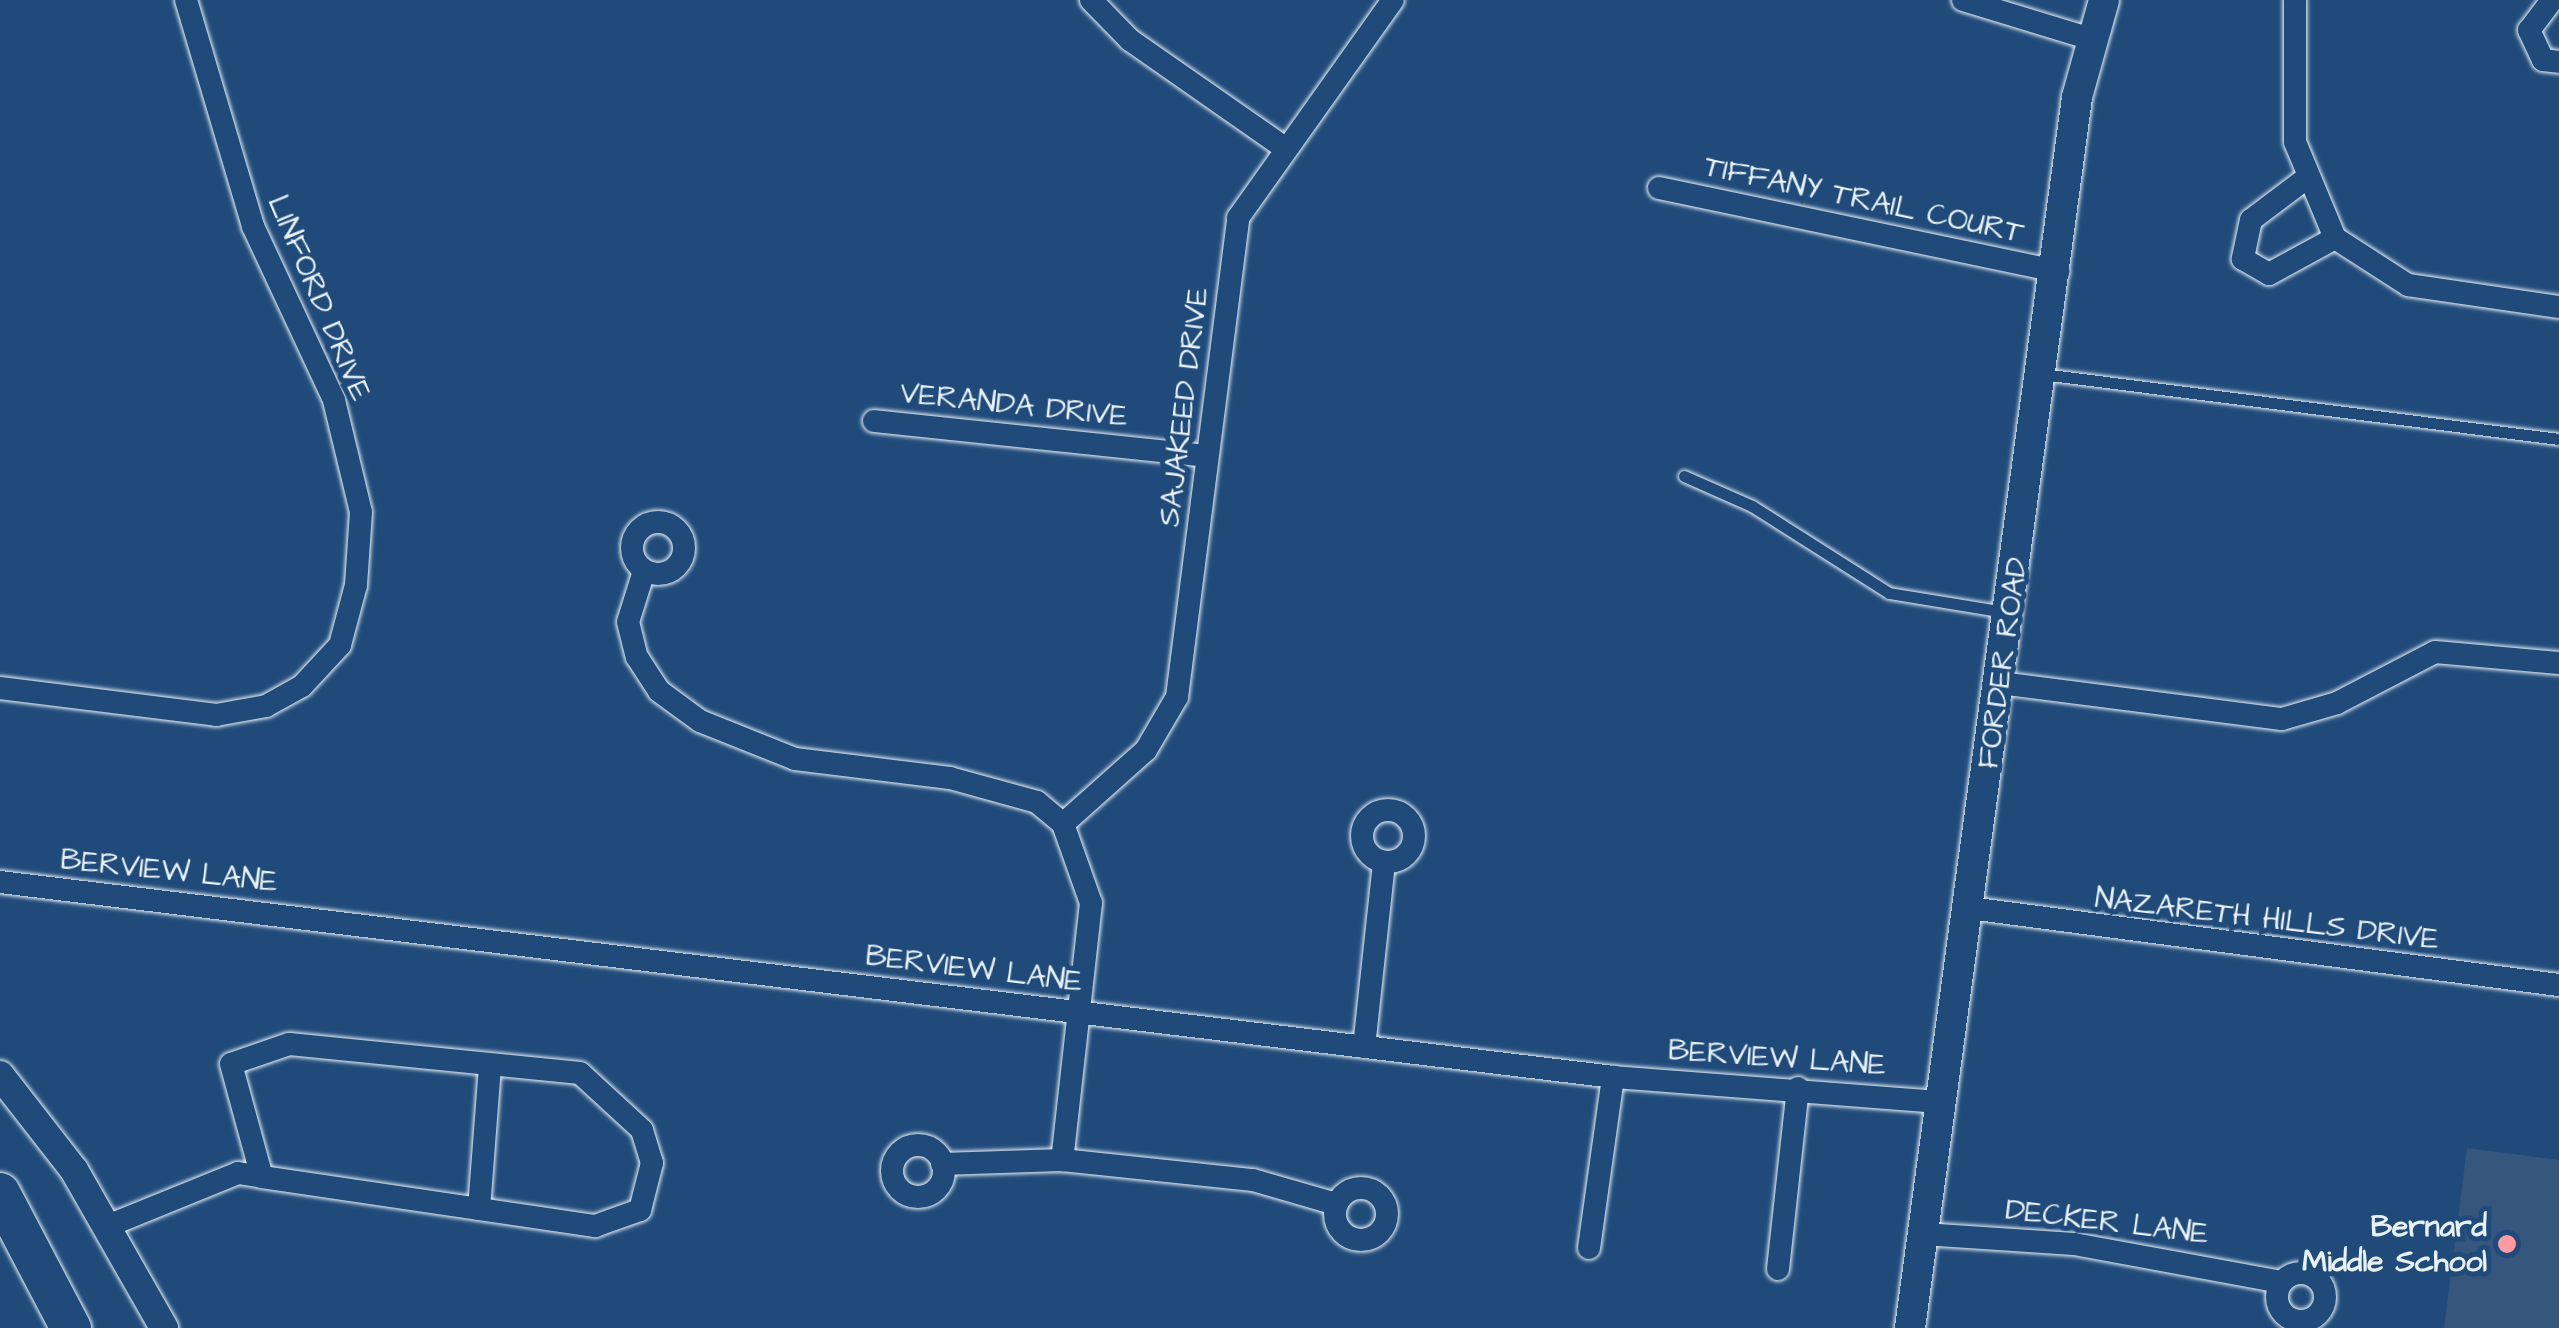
<!DOCTYPE html>
<style>
body{margin:0}
#map{position:relative;width:2559px;height:1328px;overflow:hidden;background:#1f4a7a;font-family:"Architects Daughter",sans-serif}
div>[style]{position:absolute}
[style*='--x']{left:calc(var(--x)*1px);top:calc(var(--y)*1px);width:calc(var(--w)*1px);rotate:calc(var(--a)*1deg)}
.built>*{inset:0;background:#35577e}
.roads{filter:drop-shadow(0 0 2px #e8f1f8) drop-shadow(0 0 2px #e8f1f8)}
.service>*{height:11px;margin:-5.5px;padding:0 5.5px;transform-origin:5.5px;border-radius:5.5px;background:#1f4a7a}
.minor>*{height:22px;margin:-11px;padding:0 11px;transform-origin:11px;border-radius:11px;background:#1f4a7a}
.minor>.ring{margin:-11px;padding:0;box-sizing:content-box;background:none;border:22px solid #1f4a7a;border-radius:50%}
.tertiary>*{height:28px;margin:-14px;padding:0 14px;transform-origin:14px;border-radius:14px;background:#1f4a7a}
.secondary>*{height:30px;margin:-15px;padding:0 15px;transform-origin:15px;border-radius:15px;background:#1f4a7a}
.motorway>*{height:40px;margin:-20px;padding:0 20px;transform-origin:20px;border-radius:20px;background:#1f4a7a}
.dots>*{width:28px;height:28px;translate:-50% -50%;box-sizing:border-box;border:5px solid #1f4a7a;border-radius:50%}
span{translate:-50% -50%;white-space:nowrap;text-align:center;line-height:1.15;-webkit-text-stroke:10px #1f4a7a;paint-order:stroke}
.street-label{font-size:30px;color:#e8f1f8}
.poi-label{font-size:30px;color:#e8f1f8;font-weight:700}
.right{translate:-100% -50%;text-align:right}
</style>
<div id="map">
<div class="built">
<i style="clip-path:polygon(2467px 1148px,2559px 1160px,2559px 1328px,2444px 1328px)"></i>
</div>
<div class="roads">
<div class="service">
<i style="--x:2042;--y:374;--w:521;--a:7.17"></i>
<i style="--x:1684;--y:476;--w:74;--a:23.8"></i>
<i style="--x:1752;--y:506;--w:162;--a:32.4"></i>
<i style="--x:1889;--y:593;--w:118;--a:9.3"></i>
</div>
<div class="minor">
<i style="--x:1091;--y:0;--w:56;--a:45.7"></i>
<i style="--x:1130;--y:40;--w:189;--a:34.9"></i>
<i style="--x:1963;--y:0;--w:134;--a:16.9"></i>
<i style="--x:2295;--y:0;--w:142;--a:90"></i>
<i style="--x:2295;--y:142;--w:104;--a:67.4"></i>
<i style="--x:2335;--y:238;--w:87;--a:32.8"></i>
<i style="--x:2408;--y:285;--w:153;--a:8.3"></i>
<i style="--x:2552;--y:0;--w:38;--a:127"></i>
<i style="--x:2529;--y:30;--w:33;--a:65"></i>
<i style="--x:2543;--y:60;--w:16;--a:7"></i>
<i style="--x:2304;--y:180;--w:66;--a:143"></i>
<i style="--x:2251;--y:220;--w:40;--a:102"></i>
<i style="--x:2243;--y:259;--w:30;--a:30"></i>
<i style="--x:2269;--y:274;--w:75;--a:-28.6"></i>
<i style="--x:1659;--y:188;--w:408;--a:11.8"></i>
<i style="--x:874;--y:421;--w:335;--a:6"></i>
<i class="ring" style="left:632px;top:522px;width:30px;height:30px"></i>
<i style="--x:644;--y:571;--w:53;--a:107.4"></i>
<i style="--x:628;--y:622;--w:36;--a:76"></i>
<i style="--x:637;--y:657;--w:40;--a:57.1"></i>
<i style="--x:659;--y:691;--w:51;--a:36.2"></i>
<i style="--x:700;--y:721;--w:102;--a:21.8"></i>
<i style="--x:795;--y:759;--w:156;--a:7"></i>
<i style="--x:950;--y:778;--w:90;--a:15.4"></i>
<i style="--x:1037;--y:802;--w:34;--a:40"></i>
<i style="--x:1063;--y:824;--w:84;--a:70.5"></i>
<i style="--x:1091;--y:903;--w:259;--a:96.4"></i>
<i style="--x:2000;--y:683;--w:284;--a:7.3"></i>
<i style="--x:2282;--y:719;--w:57;--a:-16.2"></i>
<i style="--x:2337;--y:703;--w:110;--a:-27.5"></i>
<i style="--x:2435;--y:652;--w:124;--a:5.1"></i>
<i style="--x:0;--y:688;--w:218;--a:7.1"></i>
<i style="--x:216;--y:715;--w:51;--a:-10.2"></i>
<i style="--x:266;--y:706;--w:41;--a:-29.1"></i>
<i style="--x:302;--y:686;--w:56;--a:-47.2"></i>
<i style="--x:340;--y:645;--w:62;--a:-75.1"></i>
<i style="--x:356;--y:585;--w:73;--a:-86.1"></i>
<i style="--x:361;--y:512;--w:115;--a:-103.6"></i>
<i style="--x:334;--y:400;--w:192;--a:-115"></i>
<i style="--x:253;--y:226;--w:236;--a:-106.5"></i>
<i class="ring" style="left:1362px;top:810px;width:30px;height:30px"></i>
<i style="--x:1063;--y:824;--w:111;--a:-41.7"></i>
<i style="--x:1146;--y:750;--w:61;--a:-59.7"></i>
<i style="--x:1177;--y:697;--w:483;--a:-82.7"></i>
<i style="--x:1238;--y:218;--w:267;--a:-54.6"></i>
<i style="--x:0;--y:882;--w:1625;--a:6.89"></i>
<i style="--x:1613;--y:1077;--w:329;--a:4.4"></i>
<i style="--x:1969;--y:908;--w:595;--a:7.44"></i>
<i style="--x:1364;--y:1047;--w:186;--a:-83.8"></i>
<i class="ring" style="left:892px;top:1145px;width:30px;height:30px"></i>
<i style="--x:942;--y:1164;--w:120;--a:-1.9"></i>
<i style="--x:1062;--y:1160;--w:192;--a:6"></i>
<i style="--x:1253;--y:1180;--w:86;--a:16.1"></i>
<i class="ring" style="left:1335px;top:1188px;width:30px;height:30px"></i>
<i style="--x:479;--y:1209;--w:144;--a:-85.6"></i>
<i style="--x:110;--y:1225;--w:138;--a:-22.1"></i>
<i style="--x:238;--y:1173;--w:24;--a:9"></i>
<i style="--x:262;--y:1177;--w:337;--a:8.4"></i>
<i style="--x:595;--y:1226;--w:48;--a:-19.6"></i>
<i style="--x:640;--y:1210;--w:49;--a:-75.7"></i>
<i style="--x:652;--y:1163;--w:34;--a:-107"></i>
<i style="--x:642;--y:1130;--w:84;--a:-137.4"></i>
<i style="--x:580;--y:1073;--w:292;--a:-174.3"></i>
<i style="--x:289;--y:1044;--w:61;--a:161"></i>
<i style="--x:231;--y:1064;--w:117;--a:74.7"></i>
<i style="--x:1923;--y:1234;--w:151;--a:3.8"></i>
<i style="--x:2074;--y:1244;--w:210;--a:10.4"></i>
<i style="--x:1589;--y:1248;--w:173;--a:-82"></i>
<i style="--x:1778;--y:1269;--w:182;--a:-83.7"></i>
<i class="ring" style="left:2277px;top:1273px;width:26px;height:26px"></i>
</div>
<div class="tertiary">
<i style="--x:0;--y:1075;--w:120;--a:52.1"></i>
<i style="--x:74;--y:1170;--w:182;--a:60.3"></i>
</div>
<div class="secondary">
<i style="--x:1910;--y:1328;--w:1242;--a:-82.27"></i>
<i style="--x:2077;--y:97;--w:101;--a:-74.4"></i>
</div>
<div class="motorway">
<i style="--x:0;--y:1193;--w:153;--a:62.3"></i>
</div>
</div>
<div class="dots">
<i style="left:2507px;top:1244px;background:#ff9aa2"></i>
</div>
<div class="street-label">
<span style="left:1864px;top:200px;rotate:12deg">TIFFANY TRAIL COURT</span>
<span style="left:319px;top:298px;rotate:67deg">LINFORD DRIVE</span>
<span style="left:1014px;top:405px;rotate:6deg">VERANDA DRIVE</span>
<span style="left:1184px;top:407px;rotate:-83deg">SAJAKEED DRIVE</span>
<span style="left:2003px;top:663px;rotate:-82deg">FORDER ROAD</span>
<span style="left:169px;top:871px;rotate:6deg">BERVIEW LANE</span>
<span style="left:2267px;top:919px;rotate:7deg">NAZARETH HILLS DRIVE</span>
<span style="left:974px;top:969px;rotate:7deg">BERVIEW LANE</span>
<span style="left:1777px;top:1058px;rotate:4deg">BERVIEW LANE</span>
<span style="left:2107px;top:1222px;rotate:7deg">DECKER LANE</span>
</div>
<div class="poi-label">
<span class="right" style="left:2487px;top:1244px">Bernard<br>Middle School</span>
</div>
</div>
